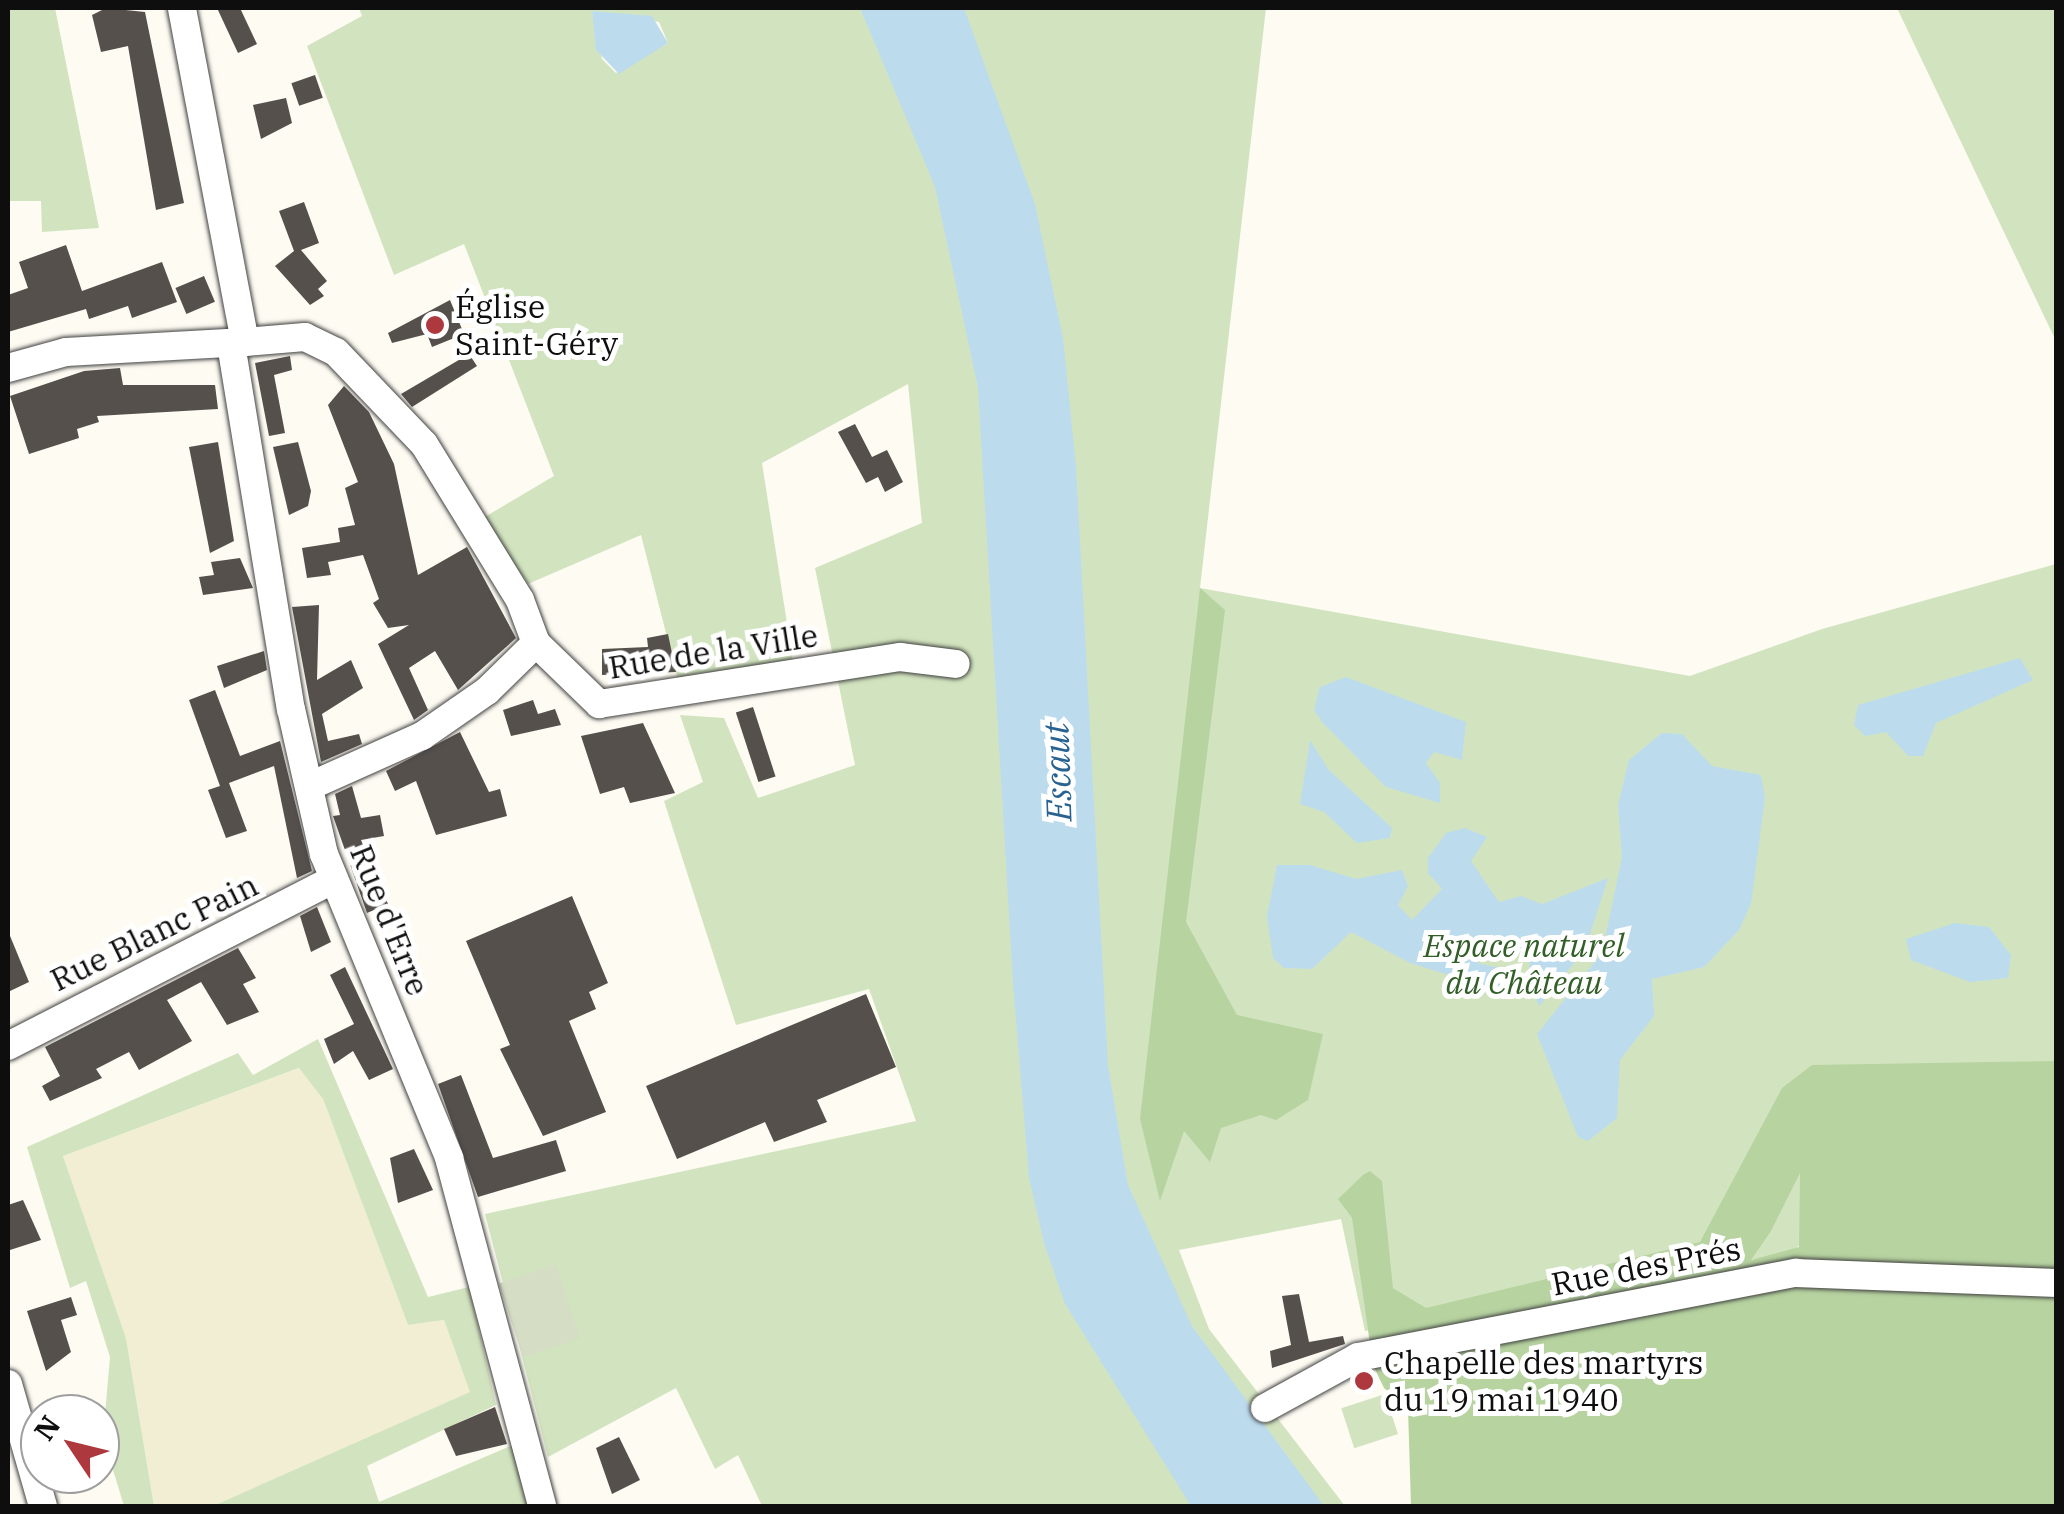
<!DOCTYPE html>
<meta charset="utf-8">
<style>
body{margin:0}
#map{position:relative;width:2064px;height:1514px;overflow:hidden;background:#fdfbf2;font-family:"IBM Plex Serif",serif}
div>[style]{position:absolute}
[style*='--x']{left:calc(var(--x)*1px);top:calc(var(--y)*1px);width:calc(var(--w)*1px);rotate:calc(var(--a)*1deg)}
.farmland>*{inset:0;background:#f1eed4}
.green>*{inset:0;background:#d2e4bf;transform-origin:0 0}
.forest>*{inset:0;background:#b7d3a0}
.cemetery>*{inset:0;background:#d5ddc4;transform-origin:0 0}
.water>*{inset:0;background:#bcdcee}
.building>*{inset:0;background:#56504c;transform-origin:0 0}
.roads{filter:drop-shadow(0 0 2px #414141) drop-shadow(0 0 2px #414141)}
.minor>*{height:28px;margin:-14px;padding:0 14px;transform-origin:14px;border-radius:14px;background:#fff}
.dots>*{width:28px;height:28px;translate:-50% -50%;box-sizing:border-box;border:5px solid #fff;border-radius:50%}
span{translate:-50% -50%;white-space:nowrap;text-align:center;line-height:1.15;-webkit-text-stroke:10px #fff;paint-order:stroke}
.poi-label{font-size:32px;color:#0e0e0e}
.left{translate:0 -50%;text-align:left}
.street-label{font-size:32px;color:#0e0e0e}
.park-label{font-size:32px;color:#325e27;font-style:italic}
.water-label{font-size:35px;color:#276290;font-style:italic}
.frame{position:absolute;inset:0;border:10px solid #0e0e0e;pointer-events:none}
.north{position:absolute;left:20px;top:1394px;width:100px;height:100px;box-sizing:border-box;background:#fff;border:2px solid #9f9f9f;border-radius:50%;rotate:305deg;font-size:28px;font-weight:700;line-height:40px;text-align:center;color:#0e0e0e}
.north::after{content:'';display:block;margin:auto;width:35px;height:45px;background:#ad383d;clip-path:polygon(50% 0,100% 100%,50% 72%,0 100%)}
</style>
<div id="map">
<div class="farmland">
<i style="clip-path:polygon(300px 1068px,323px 1099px,408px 1325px,444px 1320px,471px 1393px,213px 1506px,154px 1506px,126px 1338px,63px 1156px)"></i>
</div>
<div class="green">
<i style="clip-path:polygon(8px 8px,55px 8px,99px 228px,42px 232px,41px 201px,8px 201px)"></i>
<i style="clip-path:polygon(evenodd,359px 8px,1266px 8px,1200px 588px,1690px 676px,1822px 629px,2056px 564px,2056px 1095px,1802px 1121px,1801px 1243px,1793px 1252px,1365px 1331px,1341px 1219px,1179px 1250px,1209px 1329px,1345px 1506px,762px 1506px,738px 1455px,715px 1469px,676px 1388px,548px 1457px,485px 1214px,916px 1121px,869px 989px,736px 1025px,664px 801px,703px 782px,680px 715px,724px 718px,758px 798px,855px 765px,815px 568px,922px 523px,908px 384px,762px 463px,794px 668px,680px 688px,641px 535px,528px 584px,483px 518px,554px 476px,464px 244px,394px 275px,307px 46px,362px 16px,359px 8px,592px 11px,659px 22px,668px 43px,616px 73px,602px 59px,592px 11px)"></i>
<i style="clip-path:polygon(1897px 8px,2056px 8px,2056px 341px)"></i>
<i style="clip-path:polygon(318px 1039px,428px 1297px,469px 1287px,496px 1405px,367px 1466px,379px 1502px,513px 1445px,528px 1506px,213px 1506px,470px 1392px,444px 1320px,408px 1325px,323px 1099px,299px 1068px,63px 1156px,126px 1338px,154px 1506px,124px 1506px,103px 1437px,110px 1357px,86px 1281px,70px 1288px,27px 1147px,238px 1053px,253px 1075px)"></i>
<i style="left:1385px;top:1394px;width:42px;height:46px;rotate:72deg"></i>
</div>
<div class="forest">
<i style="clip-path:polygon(1200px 588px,1225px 610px,1186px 922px,1237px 1015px,1323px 1034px,1308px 1100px,1276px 1120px,1261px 1115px,1221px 1128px,1210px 1162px,1184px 1131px,1160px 1201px,1140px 1119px)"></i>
<i style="clip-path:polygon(evenodd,2056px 1061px,2056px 1506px,1411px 1506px,1408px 1409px,1384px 1388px,1373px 1365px,1352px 1218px,1338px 1199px,1363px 1175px,1370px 1171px,1382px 1181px,1393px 1288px,1426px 1308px,1700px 1242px,1782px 1088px,1812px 1065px,2056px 1061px,1800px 1173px,1799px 1247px,1751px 1260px,1771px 1231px,1800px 1173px)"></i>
</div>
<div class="cemetery">
<i style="left:556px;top:1265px;width:77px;height:60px;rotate:72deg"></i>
</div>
<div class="water">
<i style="clip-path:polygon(860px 8px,964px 8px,1035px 204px,1063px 338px,1076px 466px,1108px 1065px,1128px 1185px,1192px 1326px,1324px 1506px,1191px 1506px,1065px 1304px,1044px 1243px,1029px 1178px,1013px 984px,978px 388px,935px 187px)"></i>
<i style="clip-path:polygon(592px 11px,652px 16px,668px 43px,619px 74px,596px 50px)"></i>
<i style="clip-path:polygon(2020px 658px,2033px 680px,1936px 723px,1923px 756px,1908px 756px,1886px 732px,1865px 736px,1854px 725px,1858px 705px)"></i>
<i style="clip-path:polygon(1346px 677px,1466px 722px,1462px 760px,1434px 752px,1426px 763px,1440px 783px,1440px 803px,1386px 787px,1322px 722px,1314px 710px,1320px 687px)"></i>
<i style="clip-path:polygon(1662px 733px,1682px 734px,1712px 766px,1761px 775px,1765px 798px,1751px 904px,1739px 930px,1704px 967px,1652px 979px,1654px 1016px,1620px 1060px,1617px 1118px,1588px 1141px,1578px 1137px,1537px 1034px,1602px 953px,1622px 857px,1618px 805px,1629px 760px)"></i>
<i style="clip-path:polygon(1310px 740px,1328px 769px,1392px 828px,1390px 838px,1357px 843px,1324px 812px,1300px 804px)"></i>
<i style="clip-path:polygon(1465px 828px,1487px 837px,1471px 861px,1499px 902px,1521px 896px,1542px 904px,1608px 878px,1585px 950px,1539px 1006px,1530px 984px,1529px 941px,1518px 950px,1514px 940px,1502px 950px,1476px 950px,1477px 963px,1504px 969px,1503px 986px,1491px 988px,1410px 963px,1351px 932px,1312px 969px,1284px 968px,1273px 958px,1267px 916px,1277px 865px,1310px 865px,1356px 879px,1402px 870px,1408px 886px,1398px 905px,1412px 920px,1442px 889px,1428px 873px,1428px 858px,1446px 833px)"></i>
<i style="clip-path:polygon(1955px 923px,1989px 927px,2011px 955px,2008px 978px,1970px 982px,1911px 960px,1906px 939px)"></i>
</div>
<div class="building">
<i style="clip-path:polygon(106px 8px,145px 12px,184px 203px,156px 210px,128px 46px,101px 52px,92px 15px)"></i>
<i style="clip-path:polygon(217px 8px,240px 8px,257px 44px,238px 53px)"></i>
<i style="left:315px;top:75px;width:24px;height:25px;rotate:71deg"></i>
<i style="clip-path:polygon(286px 98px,292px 123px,261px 139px,253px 105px)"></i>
<i style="clip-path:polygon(304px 202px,319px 243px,301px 250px,327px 281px,318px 289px,324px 296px,310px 305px,275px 266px,294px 251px,279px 211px)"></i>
<i style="clip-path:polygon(66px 245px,82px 291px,162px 262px,177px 302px,132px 318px,128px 306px,89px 319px,86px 309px,8px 332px,8px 295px,28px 288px,19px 262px)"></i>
<i style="left:204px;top:276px;width:28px;height:31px;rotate:67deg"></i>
<i style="clip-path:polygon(450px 300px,464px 334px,432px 347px,427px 334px,392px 343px,388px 333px)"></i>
<i style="clip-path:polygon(469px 354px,477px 366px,412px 407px,401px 394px)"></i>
<i style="clip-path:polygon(290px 356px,292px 370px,274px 375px,285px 433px,269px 436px,255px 363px)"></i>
<i style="clip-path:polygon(120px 368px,123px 385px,215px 385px,218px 409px,97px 416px,99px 422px,77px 429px,79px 438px,29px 454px,10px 396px,84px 371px)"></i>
<i style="clip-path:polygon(344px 386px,369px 412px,394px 464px,418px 575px,467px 547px,516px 638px,458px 690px,435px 651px,409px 668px,428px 710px,414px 720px,378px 644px,409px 625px,388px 628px,373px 603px,379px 599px,363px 555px,328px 562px,331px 575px,307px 578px,302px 548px,340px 542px,338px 528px,355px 525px,345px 488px,358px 482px,328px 405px)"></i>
<i style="clip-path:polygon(855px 424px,872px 457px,887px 450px,903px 482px,885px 492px,878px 477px,866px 483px,838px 432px)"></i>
<i style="clip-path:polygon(218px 442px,234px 541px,210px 553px,189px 447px)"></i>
<i style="clip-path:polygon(298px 442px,311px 491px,308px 506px,289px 515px,273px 447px)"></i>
<i style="clip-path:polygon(240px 558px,253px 588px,203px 595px,199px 577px,214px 575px,211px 562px)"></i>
<i style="clip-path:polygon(319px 605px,317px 680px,351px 660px,363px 688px,322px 714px,328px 741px,359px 734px,362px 744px,321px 762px,292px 607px)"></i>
<i style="clip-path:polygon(668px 634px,676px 672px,602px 675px,602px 649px,648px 647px,647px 638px)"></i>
<i style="clip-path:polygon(264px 651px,267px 670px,224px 688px,217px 666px)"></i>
<i style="clip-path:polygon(215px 690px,240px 756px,280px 741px,312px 871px,297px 878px,274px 766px,229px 783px,247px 831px,226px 838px,208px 790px,220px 786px,189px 700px)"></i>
<i style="clip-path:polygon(533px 700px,538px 714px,555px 709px,561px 725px,511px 736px,503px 710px)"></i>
<i style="left:753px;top:707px;width:73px;height:18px;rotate:72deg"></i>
<i style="clip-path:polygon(643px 723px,675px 793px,630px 803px,624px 787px,600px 794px,581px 736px)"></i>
<i style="clip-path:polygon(460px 732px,489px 792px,500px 789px,507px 816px,436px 835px,416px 781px,395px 791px,386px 771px)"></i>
<i style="clip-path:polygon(352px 786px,361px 818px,380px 815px,384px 836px,361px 840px,388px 904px,367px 913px,333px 816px,340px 815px,335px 794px)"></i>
<i style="clip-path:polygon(572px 896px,608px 983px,589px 992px,596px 1009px,569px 1021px,606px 1112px,543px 1136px,500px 1049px,510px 1045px,466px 941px)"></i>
<i style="clip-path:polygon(317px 907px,331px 942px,311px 952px,300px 916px)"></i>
<i style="clip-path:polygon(8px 931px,29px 982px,8px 992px)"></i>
<i style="clip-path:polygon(238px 948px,256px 978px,243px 984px,259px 1012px,227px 1025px,201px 982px,167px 1000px,192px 1041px,139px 1070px,129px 1052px,96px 1069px,102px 1078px,50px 1101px,42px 1086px,60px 1076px,45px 1047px)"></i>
<i style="clip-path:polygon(345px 967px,393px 1069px,369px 1080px,353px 1051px,334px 1064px,324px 1039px,354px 1024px,330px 975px)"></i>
<i style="clip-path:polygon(866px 994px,896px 1067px,817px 1100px,827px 1122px,774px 1142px,765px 1122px,677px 1159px,646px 1086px)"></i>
<i style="clip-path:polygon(461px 1075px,493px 1158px,556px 1140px,566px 1171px,478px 1197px,438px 1084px)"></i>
<i style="clip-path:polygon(414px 1149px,433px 1190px,398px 1203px,390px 1158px)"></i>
<i style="clip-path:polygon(23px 1200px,41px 1240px,10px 1250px,8px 1205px)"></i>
<i style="clip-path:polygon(1299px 1294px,1309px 1342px,1343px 1336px,1345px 1344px,1272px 1368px,1270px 1351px,1291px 1345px,1282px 1296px)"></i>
<i style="clip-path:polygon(71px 1297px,77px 1315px,61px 1320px,71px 1352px,46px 1371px,27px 1311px)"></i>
<i style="clip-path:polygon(495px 1407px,507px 1444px,456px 1456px,444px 1429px)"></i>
<i style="clip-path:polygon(619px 1437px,640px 1480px,612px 1494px,596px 1448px)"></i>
</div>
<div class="roads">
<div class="minor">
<i style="--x:245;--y:342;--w:60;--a:-4.8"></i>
<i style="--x:305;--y:337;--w:34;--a:26"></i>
<i style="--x:336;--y:352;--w:127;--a:46.3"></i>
<i style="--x:424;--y:444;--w:183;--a:58.4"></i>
<i style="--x:520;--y:600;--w:46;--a:69.6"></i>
<i style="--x:231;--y:344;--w:370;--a:80.7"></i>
<i style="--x:291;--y:709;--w:149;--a:77.2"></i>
<i style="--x:324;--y:854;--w:329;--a:67.6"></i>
<i style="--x:449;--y:1158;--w:360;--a:75"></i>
<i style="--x:8;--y:368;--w:60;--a:-15.4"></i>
<i style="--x:66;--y:352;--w:179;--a:-3.2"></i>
<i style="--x:245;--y:342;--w:340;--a:-100.7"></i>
<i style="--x:310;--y:786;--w:123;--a:-24.1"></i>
<i style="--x:422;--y:736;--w:79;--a:-34.7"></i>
<i style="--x:487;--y:691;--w:69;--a:-44.4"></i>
<i style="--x:536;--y:643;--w:88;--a:44.1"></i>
<i style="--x:599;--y:704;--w:305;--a:-8.9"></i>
<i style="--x:900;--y:657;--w:56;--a:7.1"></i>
<i style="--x:8;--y:1046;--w:364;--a:-27.1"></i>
<i style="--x:8;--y:1384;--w:127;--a:74"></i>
<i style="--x:1265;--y:1408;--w:106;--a:-28.7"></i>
<i style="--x:1358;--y:1357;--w:446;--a:-10.9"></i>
<i style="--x:1796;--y:1273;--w:260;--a:2.2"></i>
</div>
</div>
<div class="dots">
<i style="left:435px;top:325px;background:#ad383d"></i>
<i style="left:1364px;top:1381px;background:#ad383d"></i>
</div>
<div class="poi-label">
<span class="left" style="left:455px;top:325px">Église<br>Saint-Géry</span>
<span class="left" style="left:1384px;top:1381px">Chapelle des martyrs<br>du 19 mai 1940</span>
</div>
<div class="street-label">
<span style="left:713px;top:651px;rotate:-9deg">Rue de la Ville</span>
<span style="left:390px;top:920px;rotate:68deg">Rue d'Erre</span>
<span style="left:154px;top:932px;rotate:-26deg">Rue Blanc Pain</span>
<span style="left:1646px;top:1266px;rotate:-11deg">Rue des Prés</span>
</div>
<div class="park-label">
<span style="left:1524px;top:964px">Espace naturel<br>du Château</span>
</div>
<div class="water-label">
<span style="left:1057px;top:772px;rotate:-92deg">Escaut</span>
</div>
<div class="frame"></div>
<div class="north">N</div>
</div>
